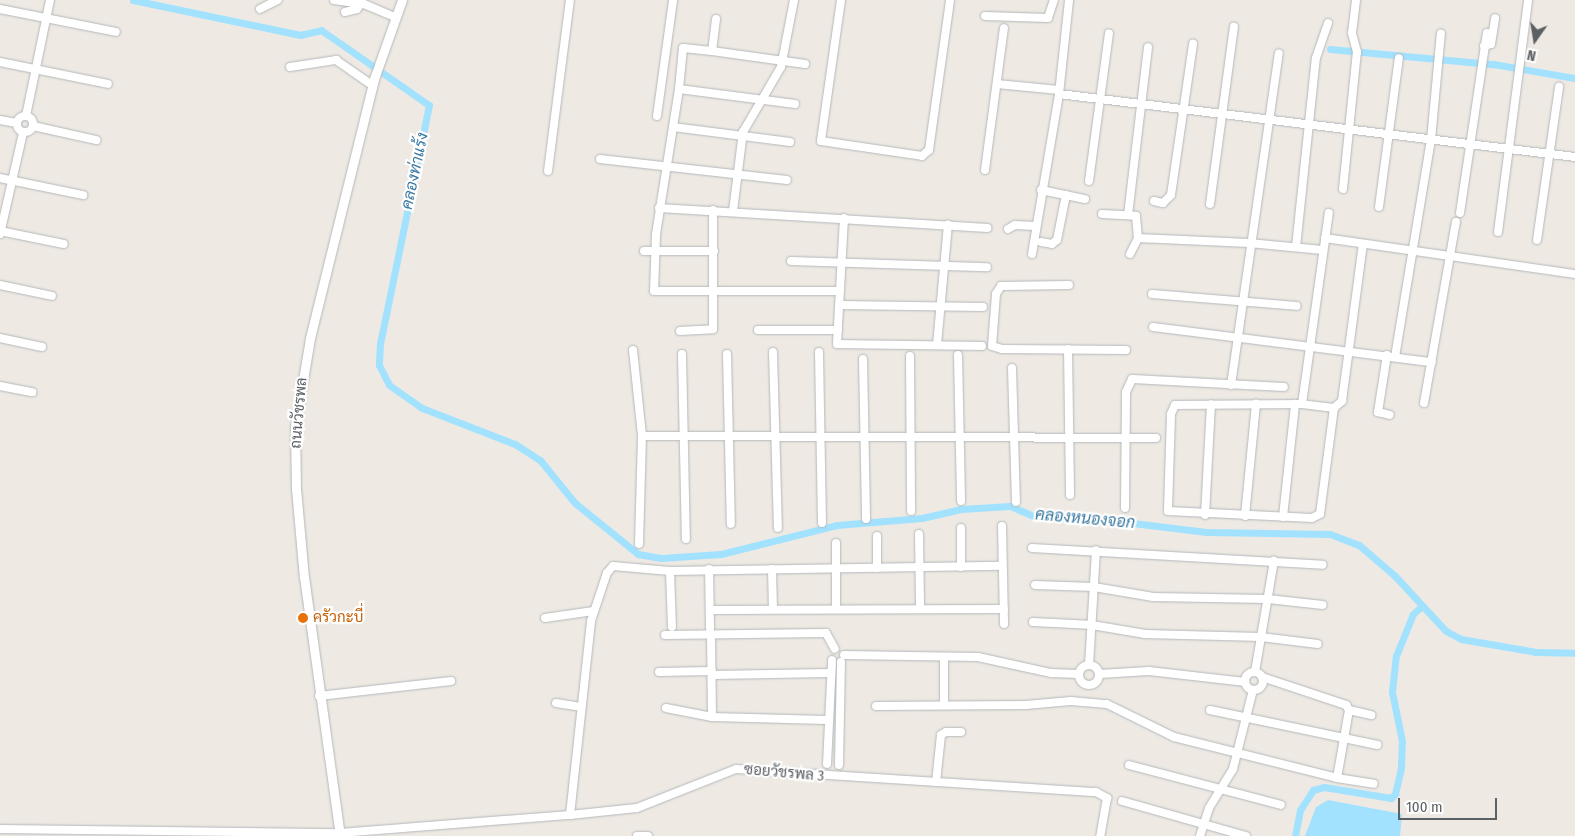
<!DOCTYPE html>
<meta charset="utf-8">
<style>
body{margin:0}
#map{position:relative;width:1575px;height:836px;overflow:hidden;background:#eeeae3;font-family:"Fira Sans Condensed",Sarabun,sans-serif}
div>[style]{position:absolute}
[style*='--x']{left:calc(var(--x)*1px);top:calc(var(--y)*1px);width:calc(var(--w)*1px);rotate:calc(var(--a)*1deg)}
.water>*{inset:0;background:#a2e2ff}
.canal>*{height:7px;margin:-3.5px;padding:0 3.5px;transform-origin:3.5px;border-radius:3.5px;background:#a2e2ff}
.roads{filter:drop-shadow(0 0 1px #b4b7bb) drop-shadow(0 0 1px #b4b7bb)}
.minor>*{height:8px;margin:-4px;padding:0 4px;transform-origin:4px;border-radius:4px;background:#fff}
.minor>.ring{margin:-4px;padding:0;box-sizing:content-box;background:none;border:8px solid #fff;border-radius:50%}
.tertiary>*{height:9px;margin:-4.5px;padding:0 4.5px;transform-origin:4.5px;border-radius:4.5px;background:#fff}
.dots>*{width:14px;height:14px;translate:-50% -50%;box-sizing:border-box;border:2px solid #fff;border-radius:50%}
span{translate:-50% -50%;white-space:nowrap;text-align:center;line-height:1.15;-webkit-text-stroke:4.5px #fff;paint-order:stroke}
.street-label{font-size:15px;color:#5b6064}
.food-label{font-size:15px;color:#c56008}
.left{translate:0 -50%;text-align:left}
.water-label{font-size:16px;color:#3878a1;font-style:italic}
.north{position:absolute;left:1510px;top:15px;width:50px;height:50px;-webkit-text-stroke:4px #fff;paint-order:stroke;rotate:193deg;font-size:14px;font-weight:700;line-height:20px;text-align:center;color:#5b6064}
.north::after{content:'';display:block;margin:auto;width:18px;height:22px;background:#5b6064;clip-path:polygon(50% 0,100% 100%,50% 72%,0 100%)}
.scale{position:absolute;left:1398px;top:798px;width:99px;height:22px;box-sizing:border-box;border:2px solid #5b6064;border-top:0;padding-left:6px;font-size:15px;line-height:18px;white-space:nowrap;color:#5b6064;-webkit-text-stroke:4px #fff;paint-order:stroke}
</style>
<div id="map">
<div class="water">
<i style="clip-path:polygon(1328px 800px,1402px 814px,1400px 836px,1305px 836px,1316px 807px)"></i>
</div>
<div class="canal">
<i style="--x:133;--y:0;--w:171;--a:11.8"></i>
<i style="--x:300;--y:35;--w:22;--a:-13"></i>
<i style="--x:321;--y:30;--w:131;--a:34.8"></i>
<i style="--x:429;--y:105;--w:243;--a:101.6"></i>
<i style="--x:380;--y:343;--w:22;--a:93"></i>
<i style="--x:379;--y:365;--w:22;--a:63"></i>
<i style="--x:389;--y:385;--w:40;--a:34.9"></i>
<i style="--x:422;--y:408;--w:100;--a:21.2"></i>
<i style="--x:515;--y:444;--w:30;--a:33"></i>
<i style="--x:540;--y:460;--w:55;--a:50.9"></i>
<i style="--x:575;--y:503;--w:81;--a:39"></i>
<i style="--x:638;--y:554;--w:23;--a:10"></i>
<i style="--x:661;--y:558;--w:60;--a:-3.8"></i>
<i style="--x:721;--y:554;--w:120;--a:-14"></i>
<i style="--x:837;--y:525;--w:85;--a:-4.7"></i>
<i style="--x:922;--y:518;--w:40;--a:-13"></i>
<i style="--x:961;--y:509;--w:49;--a:-3.5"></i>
<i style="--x:1010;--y:506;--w:28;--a:23"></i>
<i style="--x:1036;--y:517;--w:56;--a:1"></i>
<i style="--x:1092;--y:518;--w:115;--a:7"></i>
<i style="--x:1206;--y:532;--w:124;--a:0.9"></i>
<i style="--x:1330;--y:534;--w:31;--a:21"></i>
<i style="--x:1359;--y:545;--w:48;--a:40.7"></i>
<i style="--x:1395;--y:576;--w:75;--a:47.2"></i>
<i style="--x:1446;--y:631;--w:17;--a:28"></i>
<i style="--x:1461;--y:639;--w:76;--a:9.8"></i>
<i style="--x:1536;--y:652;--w:39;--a:1"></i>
<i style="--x:1330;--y:49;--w:164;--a:5.3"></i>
<i style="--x:1493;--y:64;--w:83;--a:9.7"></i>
<i style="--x:1295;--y:836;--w:26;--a:-79"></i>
<i style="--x:1300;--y:810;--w:24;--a:-57"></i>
<i style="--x:1313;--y:790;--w:11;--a:-15"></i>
<i style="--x:1324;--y:787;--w:68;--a:9.3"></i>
<i style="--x:1391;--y:798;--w:6;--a:-45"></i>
<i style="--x:1395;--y:794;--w:28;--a:-77"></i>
<i style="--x:1401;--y:767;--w:26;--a:-88"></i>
<i style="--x:1402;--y:741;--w:50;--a:-101.5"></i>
<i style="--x:1392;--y:692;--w:36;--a:-84"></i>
<i style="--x:1396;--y:656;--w:45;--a:-68"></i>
<i style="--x:1413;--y:614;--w:12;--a:-42"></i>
</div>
<div class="roads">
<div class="minor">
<i style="--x:334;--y:0;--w:30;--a:8"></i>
<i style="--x:364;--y:4;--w:33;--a:23"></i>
<i style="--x:841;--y:0;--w:142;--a:98.1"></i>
<i style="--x:821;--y:141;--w:102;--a:8.4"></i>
<i style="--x:922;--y:156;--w:9;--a:-41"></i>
<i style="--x:929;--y:150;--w:151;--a:-82"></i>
<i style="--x:0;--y:9;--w:118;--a:11.2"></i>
<i style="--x:260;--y:9;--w:20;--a:-27"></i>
<i style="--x:345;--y:12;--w:12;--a:-14"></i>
<i style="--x:357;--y:9;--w:6;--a:-59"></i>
<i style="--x:985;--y:16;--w:63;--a:1.8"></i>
<i style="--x:1048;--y:18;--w:19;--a:-72"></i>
<i style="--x:716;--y:19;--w:32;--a:97"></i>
<i style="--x:712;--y:51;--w:94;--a:8"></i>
<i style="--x:1484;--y:46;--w:7;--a:-16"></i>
<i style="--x:1491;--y:44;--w:26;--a:-81"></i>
<i style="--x:712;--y:51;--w:29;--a:-174"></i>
<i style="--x:683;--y:48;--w:41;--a:95.6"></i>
<i style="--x:679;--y:89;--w:117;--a:7.4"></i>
<i style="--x:0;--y:62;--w:110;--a:11.5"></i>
<i style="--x:290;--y:67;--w:47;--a:-8.7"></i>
<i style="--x:336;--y:60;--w:44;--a:34.8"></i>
<i style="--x:997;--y:84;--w:62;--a:5.5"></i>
<i style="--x:679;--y:89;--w:148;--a:99"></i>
<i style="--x:656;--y:235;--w:56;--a:92"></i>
<i style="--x:654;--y:291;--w:186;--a:0"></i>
<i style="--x:1059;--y:94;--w:520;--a:6.96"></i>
<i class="ring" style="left:17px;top:116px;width:8px;height:8px"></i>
<i style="--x:26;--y:116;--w:118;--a:-78.3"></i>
<i style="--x:657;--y:116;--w:117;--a:-82.1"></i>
<i style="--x:0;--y:120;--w:17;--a:10"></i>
<i style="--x:33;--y:126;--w:65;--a:12.5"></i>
<i style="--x:673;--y:127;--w:118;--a:7.3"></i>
<i style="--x:600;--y:159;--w:188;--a:6.4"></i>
<i style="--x:985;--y:170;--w:143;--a:-82.4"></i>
<i style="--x:548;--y:171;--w:172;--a:-82.7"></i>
<i style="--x:0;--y:178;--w:85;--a:11.6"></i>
<i style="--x:1089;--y:181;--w:149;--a:-82.3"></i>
<i style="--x:1343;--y:189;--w:138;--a:-84.2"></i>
<i style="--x:1357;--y:52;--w:20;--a:-105"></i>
<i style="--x:1352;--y:33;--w:33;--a:-83"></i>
<i style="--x:1041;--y:190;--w:45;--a:11.6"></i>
<i style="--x:1154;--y:201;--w:9;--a:13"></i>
<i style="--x:1163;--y:203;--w:11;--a:-45"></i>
<i style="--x:1171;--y:195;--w:153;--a:-81.7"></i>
<i style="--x:1210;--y:204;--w:179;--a:-82.3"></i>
<i style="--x:1379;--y:207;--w:150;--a:-82.4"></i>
<i style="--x:659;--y:208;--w:329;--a:3.5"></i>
<i style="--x:733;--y:211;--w:80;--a:-82.8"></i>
<i style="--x:743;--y:132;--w:75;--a:-59.7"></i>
<i style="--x:781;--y:67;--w:68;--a:-79"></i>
<i style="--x:1460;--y:213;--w:182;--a:-81.5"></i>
<i style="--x:1102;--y:214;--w:34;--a:3"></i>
<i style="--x:1136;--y:216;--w:22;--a:85"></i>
<i style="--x:1138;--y:238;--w:111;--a:2.6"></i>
<i style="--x:1249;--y:243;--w:74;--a:5.4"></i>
<i style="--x:1128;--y:215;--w:169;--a:-83.2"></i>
<i style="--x:844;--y:218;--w:126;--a:93.2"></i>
<i style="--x:837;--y:344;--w:145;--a:0.8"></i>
<i style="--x:1008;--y:229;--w:8;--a:-30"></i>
<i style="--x:1015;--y:225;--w:20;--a:3"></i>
<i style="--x:0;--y:231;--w:65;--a:11.5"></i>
<i style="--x:1498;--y:232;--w:234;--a:-82.6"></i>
<i style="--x:0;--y:234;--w:104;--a:-77.2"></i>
<i style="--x:1325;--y:238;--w:253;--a:8.2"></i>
<i style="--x:1537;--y:240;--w:155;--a:-81.8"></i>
<i style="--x:1041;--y:242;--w:11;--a:10"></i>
<i style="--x:1052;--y:244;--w:6;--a:-39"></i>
<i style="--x:1057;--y:240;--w:46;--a:-78.7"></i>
<i style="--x:1296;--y:247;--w:190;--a:-84"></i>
<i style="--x:1316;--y:58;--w:37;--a:-71"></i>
<i style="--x:644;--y:251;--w:70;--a:0"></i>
<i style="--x:1032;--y:254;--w:162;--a:-80.4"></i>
<i style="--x:1059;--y:94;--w:95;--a:-83.9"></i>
<i style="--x:1130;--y:254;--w:18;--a:-63"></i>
<i style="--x:791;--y:261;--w:196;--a:1.8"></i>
<i style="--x:0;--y:285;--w:53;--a:11.9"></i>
<i style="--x:1069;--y:285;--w:68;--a:179.2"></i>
<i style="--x:1001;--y:286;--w:9;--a:122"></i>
<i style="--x:996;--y:294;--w:52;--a:94.4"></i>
<i style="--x:992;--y:346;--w:10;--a:17"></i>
<i style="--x:1002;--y:349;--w:124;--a:0.5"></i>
<i style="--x:1152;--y:294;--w:145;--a:4.7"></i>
<i style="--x:839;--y:305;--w:144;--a:0.8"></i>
<i style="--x:1153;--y:327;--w:281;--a:7.2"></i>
<i style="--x:758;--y:330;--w:80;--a:0"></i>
<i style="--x:680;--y:331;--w:33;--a:-3"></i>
<i style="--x:713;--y:329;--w:119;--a:-90"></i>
<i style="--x:0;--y:338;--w:43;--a:12.1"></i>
<i style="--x:937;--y:345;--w:121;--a:-84.8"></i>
<i style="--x:1068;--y:349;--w:146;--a:89.2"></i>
<i style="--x:633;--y:350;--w:86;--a:84"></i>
<i style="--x:642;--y:436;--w:108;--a:91.6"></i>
<i style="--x:773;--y:352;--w:176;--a:88.4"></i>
<i style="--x:819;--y:352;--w:171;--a:89"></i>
<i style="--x:682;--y:354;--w:185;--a:88.8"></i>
<i style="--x:727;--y:354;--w:170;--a:88.7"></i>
<i style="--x:958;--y:355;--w:146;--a:88.8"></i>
<i style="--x:1387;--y:355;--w:58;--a:99"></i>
<i style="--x:1378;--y:412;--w:12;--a:14"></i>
<i style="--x:910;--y:356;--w:155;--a:89.6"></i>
<i style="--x:1395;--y:357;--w:220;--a:-80.6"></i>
<i style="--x:1431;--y:140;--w:107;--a:-84.7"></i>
<i style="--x:863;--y:359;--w:160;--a:88.9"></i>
<i style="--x:1012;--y:368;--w:134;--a:88.3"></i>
<i style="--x:1231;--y:385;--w:335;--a:-81.8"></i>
<i style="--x:0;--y:386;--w:33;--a:11"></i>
<i style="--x:1424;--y:403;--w:184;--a:-80"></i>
<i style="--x:1302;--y:404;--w:127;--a:179.5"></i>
<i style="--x:1175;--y:405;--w:10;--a:114"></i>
<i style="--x:1171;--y:414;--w:97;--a:91.8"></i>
<i style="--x:1168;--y:511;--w:144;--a:2.8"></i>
<i style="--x:1312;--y:518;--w:9;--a:-27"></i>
<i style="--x:1320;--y:514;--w:107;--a:-82.5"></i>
<i style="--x:1334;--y:408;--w:32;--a:-173"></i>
<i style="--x:1302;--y:404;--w:193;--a:-82"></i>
<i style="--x:1334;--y:408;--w:11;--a:-41"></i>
<i style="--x:1342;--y:401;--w:158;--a:-82.4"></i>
<i style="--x:642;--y:436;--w:514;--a:0.22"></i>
<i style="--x:1125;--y:508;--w:116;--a:-89.5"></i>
<i style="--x:1126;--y:392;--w:14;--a:-65"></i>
<i style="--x:1132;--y:379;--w:152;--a:3"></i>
<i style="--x:1205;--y:515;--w:111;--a:-86.9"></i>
<i style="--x:1245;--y:516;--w:113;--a:-84.4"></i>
<i style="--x:1283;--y:517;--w:114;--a:-83.9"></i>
<i style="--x:1002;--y:526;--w:98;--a:88.8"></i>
<i style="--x:961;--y:528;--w:39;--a:90"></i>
<i style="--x:919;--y:534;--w:75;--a:89.2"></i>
<i style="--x:836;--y:543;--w:66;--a:90"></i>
<i style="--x:1032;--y:548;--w:291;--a:3.3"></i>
<i style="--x:877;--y:568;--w:32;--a:-90"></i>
<i style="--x:709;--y:569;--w:60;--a:89"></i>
<i style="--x:772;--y:569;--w:40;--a:88.6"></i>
<i style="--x:670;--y:571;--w:56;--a:88"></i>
<i style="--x:1035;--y:585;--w:59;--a:1.9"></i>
<i style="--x:1094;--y:587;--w:60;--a:9.6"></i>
<i style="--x:1153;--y:597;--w:115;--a:1"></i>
<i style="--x:1268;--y:599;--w:55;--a:6.2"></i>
<i style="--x:710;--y:610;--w:294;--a:-0.2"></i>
<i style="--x:545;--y:618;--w:49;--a:-8.3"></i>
<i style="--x:1033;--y:622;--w:59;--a:2.9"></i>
<i style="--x:1092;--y:625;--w:54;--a:9.6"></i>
<i style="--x:1145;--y:634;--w:116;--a:1.5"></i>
<i style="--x:1261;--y:637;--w:57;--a:7"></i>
<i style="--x:665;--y:635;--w:161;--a:-0.7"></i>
<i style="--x:826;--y:633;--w:18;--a:61"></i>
<i style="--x:711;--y:635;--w:82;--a:89.3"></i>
<i style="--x:844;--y:655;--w:134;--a:0.9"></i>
<i style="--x:978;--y:657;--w:75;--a:12.4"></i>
<i style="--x:1051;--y:673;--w:28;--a:2"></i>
<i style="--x:944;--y:658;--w:46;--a:90"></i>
<i style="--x:1089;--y:665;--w:115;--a:-86.5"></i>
<i class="ring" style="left:1079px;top:665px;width:12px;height:12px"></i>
<i style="--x:659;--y:672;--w:53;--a:-1.1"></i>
<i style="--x:1255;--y:672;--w:113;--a:-80.3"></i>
<i class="ring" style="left:1245px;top:672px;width:10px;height:10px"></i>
<i style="--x:1099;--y:674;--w:50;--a:-3.4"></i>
<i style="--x:1149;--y:671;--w:97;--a:6.5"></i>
<i style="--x:712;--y:675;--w:118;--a:-1"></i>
<i style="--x:1262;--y:677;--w:89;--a:18.4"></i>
<i style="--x:1346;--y:705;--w:6;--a:59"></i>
<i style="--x:1349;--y:710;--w:69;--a:100"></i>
<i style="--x:319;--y:696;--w:133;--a:-6.5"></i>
<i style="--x:556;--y:703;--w:25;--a:9"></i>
<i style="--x:876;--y:706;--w:150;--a:-0.4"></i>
<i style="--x:1026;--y:705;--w:45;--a:-5.1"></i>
<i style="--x:1071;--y:701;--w:36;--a:5"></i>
<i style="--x:1107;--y:704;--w:75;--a:26.2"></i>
<i style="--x:1174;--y:737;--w:168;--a:14.1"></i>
<i style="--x:1337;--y:778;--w:37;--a:9"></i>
<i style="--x:666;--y:708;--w:47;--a:11.1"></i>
<i style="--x:712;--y:717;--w:117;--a:1.5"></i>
<i style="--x:1210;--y:710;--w:171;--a:11.8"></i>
<i style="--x:1349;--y:710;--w:23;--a:13"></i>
<i style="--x:827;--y:764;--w:104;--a:-87.2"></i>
<i style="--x:839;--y:765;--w:103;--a:-88.9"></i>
<i style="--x:1129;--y:765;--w:157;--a:14.7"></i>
<i style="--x:936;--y:782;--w:47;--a:-83.9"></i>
<i style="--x:941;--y:735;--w:6;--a:-31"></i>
<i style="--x:946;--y:732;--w:15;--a:0"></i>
<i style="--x:1122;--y:801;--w:129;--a:15.8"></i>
<i style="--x:570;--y:815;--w:195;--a:-83.8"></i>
<i style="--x:591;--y:621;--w:51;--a:-71.6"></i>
<i style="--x:607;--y:573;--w:9;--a:-49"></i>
<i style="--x:613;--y:566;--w:57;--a:5"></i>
<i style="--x:670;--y:571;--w:332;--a:-0.9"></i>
<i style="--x:0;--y:829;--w:340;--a:0.7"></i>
<i style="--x:340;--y:833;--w:231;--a:-4.5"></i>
<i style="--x:570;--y:815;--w:67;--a:-6"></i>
<i style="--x:637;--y:808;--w:106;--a:-21.5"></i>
<i style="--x:736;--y:769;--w:361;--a:3.7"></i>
<i style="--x:1096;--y:792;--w:13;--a:29"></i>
<i style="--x:1107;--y:798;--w:39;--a:100"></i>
<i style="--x:637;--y:836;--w:11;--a:0"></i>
<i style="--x:1200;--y:836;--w:29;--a:-72"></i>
<i style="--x:1209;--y:808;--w:46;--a:-58.4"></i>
<i style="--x:1233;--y:769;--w:81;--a:-75.8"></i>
</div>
<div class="tertiary">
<i style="--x:340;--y:836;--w:260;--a:-97.9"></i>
<i style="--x:304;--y:578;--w:89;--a:-95.1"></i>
<i style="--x:296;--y:489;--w:62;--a:-90.9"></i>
<i style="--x:295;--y:427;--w:90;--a:-80.4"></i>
<i style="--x:310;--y:338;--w:267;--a:-76.1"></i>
<i style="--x:374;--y:79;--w:84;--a:-70.5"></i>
</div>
</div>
<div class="dots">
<i style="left:303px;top:618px;background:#e8710a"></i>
</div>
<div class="street-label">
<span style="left:299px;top:413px;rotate:-85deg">ถนนวัชรพล</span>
<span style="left:784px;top:773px;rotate:5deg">ซอยวัชรพล 3</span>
</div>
<div class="food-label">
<span class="left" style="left:313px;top:618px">ครัวกะบี่</span>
</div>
<div class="water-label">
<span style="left:415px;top:171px;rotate:-78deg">คลองท่าแร้ง</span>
<span style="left:1085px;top:519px;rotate:5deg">คลองหนองจอก</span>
</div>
<div class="north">N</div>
<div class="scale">100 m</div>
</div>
